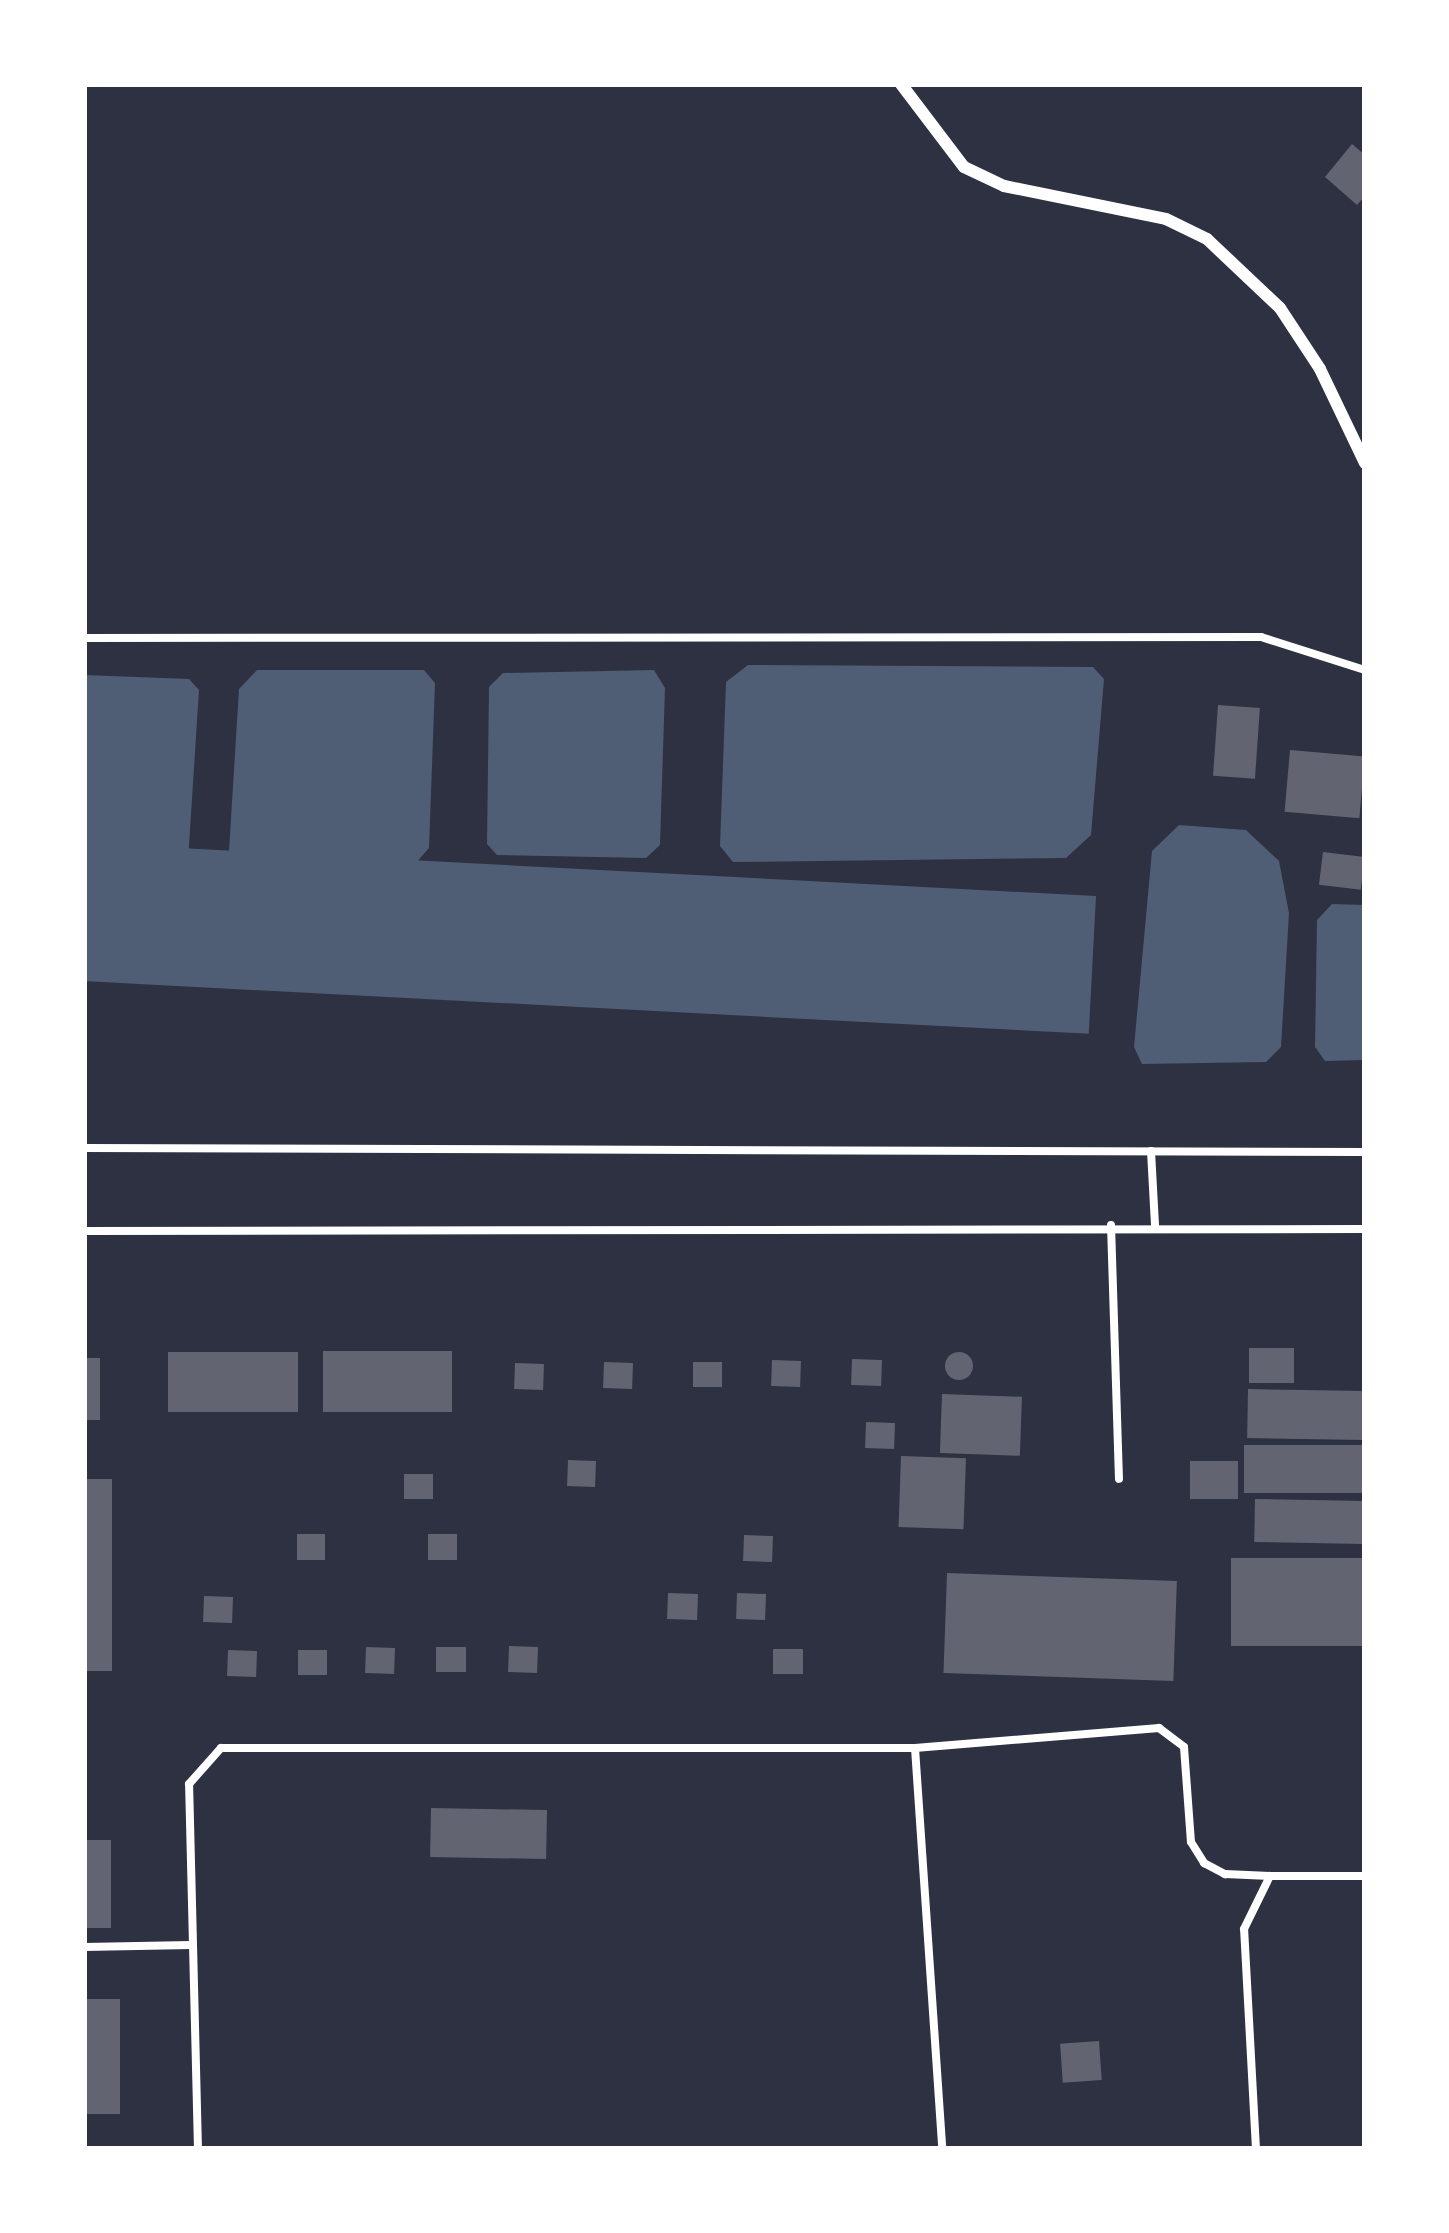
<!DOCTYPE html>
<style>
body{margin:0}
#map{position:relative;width:1449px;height:2233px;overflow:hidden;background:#2d3142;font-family:"DM Sans",sans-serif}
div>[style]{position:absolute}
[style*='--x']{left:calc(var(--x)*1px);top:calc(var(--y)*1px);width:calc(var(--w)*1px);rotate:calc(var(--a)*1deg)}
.water>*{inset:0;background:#4f5d75;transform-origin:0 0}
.building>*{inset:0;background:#626471;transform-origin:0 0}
.round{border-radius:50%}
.path>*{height:8px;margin:-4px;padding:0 4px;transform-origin:4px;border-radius:4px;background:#fff}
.service>*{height:8px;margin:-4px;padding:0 4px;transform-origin:4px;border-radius:4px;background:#fff}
.minor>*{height:12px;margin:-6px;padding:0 6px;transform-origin:6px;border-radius:6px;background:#fff}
span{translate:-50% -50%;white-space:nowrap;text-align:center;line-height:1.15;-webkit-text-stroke:9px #fff;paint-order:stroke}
.frame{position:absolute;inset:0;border:87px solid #fff;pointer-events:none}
</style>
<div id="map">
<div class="water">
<i style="clip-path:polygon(748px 665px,1093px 667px,1104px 679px,1091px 835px,1066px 858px,733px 862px,720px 846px,726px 682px)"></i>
<i style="clip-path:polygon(257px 670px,424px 670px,435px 683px,429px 848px,415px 864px,248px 871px,229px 851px,239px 689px)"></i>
<i style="clip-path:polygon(654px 670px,665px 688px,660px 845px,646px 858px,497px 855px,487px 844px,489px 687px,503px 673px)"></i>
<i style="clip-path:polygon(84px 675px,189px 679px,199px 690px,188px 861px,172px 876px,84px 879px)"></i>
<i style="clip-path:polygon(1179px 825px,1246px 830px,1279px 861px,1289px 913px,1281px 1047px,1266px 1062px,1142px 1064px,1134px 1047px,1152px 851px)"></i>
<i style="left:1096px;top:896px;width:138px;height:1012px;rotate:93deg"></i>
<i style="clip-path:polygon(1332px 904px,1365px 905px,1365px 1060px,1325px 1061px,1315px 1047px,1317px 920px)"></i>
</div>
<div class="building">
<i style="clip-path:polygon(1352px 144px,1365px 155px,1365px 196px,1357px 205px,1325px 177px)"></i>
<i style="left:1218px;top:705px;width:42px;height:71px;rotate:4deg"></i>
<i style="left:1290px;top:750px;width:75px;height:62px;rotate:5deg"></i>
<i style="left:1323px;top:852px;width:42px;height:33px;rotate:7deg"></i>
<i style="left:1249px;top:1348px;width:45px;height:35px"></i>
<i style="left:452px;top:1351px;width:61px;height:129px;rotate:90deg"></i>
<i class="round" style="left:945px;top:1352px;width:28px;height:28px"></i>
<i style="left:168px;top:1352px;width:130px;height:60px"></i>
<i style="left:84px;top:1358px;width:16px;height:62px"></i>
<i style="left:852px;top:1359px;width:30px;height:26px;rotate:2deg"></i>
<i style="left:772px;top:1360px;width:29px;height:26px;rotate:2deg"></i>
<i style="left:604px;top:1362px;width:29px;height:26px;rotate:2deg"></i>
<i style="left:693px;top:1362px;width:29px;height:25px"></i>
<i style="left:515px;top:1363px;width:29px;height:26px;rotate:2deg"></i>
<i style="left:1248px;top:1389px;width:117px;height:49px;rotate:1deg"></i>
<i style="left:942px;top:1394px;width:80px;height:59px;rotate:2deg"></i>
<i style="left:866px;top:1422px;width:29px;height:26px;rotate:2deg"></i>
<i style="left:1244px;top:1445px;width:121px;height:48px"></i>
<i style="left:901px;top:1456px;width:65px;height:71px;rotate:2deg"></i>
<i style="left:568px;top:1460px;width:28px;height:26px;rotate:2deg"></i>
<i style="left:1238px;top:1461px;width:38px;height:48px;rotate:90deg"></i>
<i style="left:404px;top:1474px;width:29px;height:25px"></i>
<i style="left:84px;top:1479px;width:28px;height:192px"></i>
<i style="left:1255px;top:1499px;width:110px;height:43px;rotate:1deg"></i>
<i style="left:297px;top:1534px;width:28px;height:26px"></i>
<i style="left:428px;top:1534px;width:29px;height:26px"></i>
<i style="left:744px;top:1535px;width:29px;height:26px;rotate:2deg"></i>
<i style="left:1231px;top:1558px;width:134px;height:88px"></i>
<i style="left:947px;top:1573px;width:230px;height:100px;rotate:2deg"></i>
<i style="left:668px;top:1593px;width:30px;height:26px;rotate:2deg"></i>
<i style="left:737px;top:1593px;width:29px;height:26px;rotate:2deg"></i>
<i style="left:204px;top:1596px;width:29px;height:26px;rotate:2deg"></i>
<i style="left:509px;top:1646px;width:29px;height:26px;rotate:2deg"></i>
<i style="left:366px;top:1647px;width:29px;height:26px;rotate:2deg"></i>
<i style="left:436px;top:1647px;width:30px;height:25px"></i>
<i style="left:773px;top:1649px;width:30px;height:25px"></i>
<i style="left:228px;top:1650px;width:29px;height:26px;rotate:2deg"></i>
<i style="left:298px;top:1650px;width:29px;height:25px"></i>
<i style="left:431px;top:1808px;width:116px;height:49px;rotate:1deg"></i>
<i style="left:84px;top:1840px;width:27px;height:88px"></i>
<i style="left:84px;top:1999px;width:36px;height:115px"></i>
<i style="left:1099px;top:2041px;width:39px;height:39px;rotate:86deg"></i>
</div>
<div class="path">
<i style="--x:84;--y:638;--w:1177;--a:-0.05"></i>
<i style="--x:1261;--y:637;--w:109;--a:17.6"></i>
</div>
<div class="service">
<i style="--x:84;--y:1148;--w:1281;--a:0.18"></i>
<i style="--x:1151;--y:1151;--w:75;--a:86.9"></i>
<i style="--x:1111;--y:1225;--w:254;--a:88.2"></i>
<i style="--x:84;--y:1231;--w:1281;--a:-0.09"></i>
<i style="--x:915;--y:1748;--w:402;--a:86.1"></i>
<i style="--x:84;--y:1947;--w:107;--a:-1.1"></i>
<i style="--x:198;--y:2149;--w:365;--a:-91.4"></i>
<i style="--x:189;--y:1784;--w:48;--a:-48.4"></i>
<i style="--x:221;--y:1748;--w:694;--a:0"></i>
<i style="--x:915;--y:1748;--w:245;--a:-4.7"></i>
<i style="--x:1159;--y:1728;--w:31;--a:37"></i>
<i style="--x:1184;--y:1747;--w:95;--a:85.8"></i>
<i style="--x:1191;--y:1842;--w:25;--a:58"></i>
<i style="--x:1204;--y:1863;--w:24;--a:28"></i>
<i style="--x:1225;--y:1874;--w:45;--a:2.5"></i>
<i style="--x:1256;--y:2149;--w:220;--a:-93.1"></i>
<i style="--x:1244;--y:1929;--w:59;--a:-63.9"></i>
<i style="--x:1270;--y:1876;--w:95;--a:0"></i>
</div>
<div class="minor">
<i style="--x:901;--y:84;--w:104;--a:52.8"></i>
<i style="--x:964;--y:167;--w:44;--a:25.4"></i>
<i style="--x:1004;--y:186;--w:165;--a:11.5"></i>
<i style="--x:1166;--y:219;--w:46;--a:26"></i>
<i style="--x:1207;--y:239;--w:100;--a:43.4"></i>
<i style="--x:1280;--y:308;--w:73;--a:56.7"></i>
<i style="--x:1320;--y:369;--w:104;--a:64.4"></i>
</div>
<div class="frame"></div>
</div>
